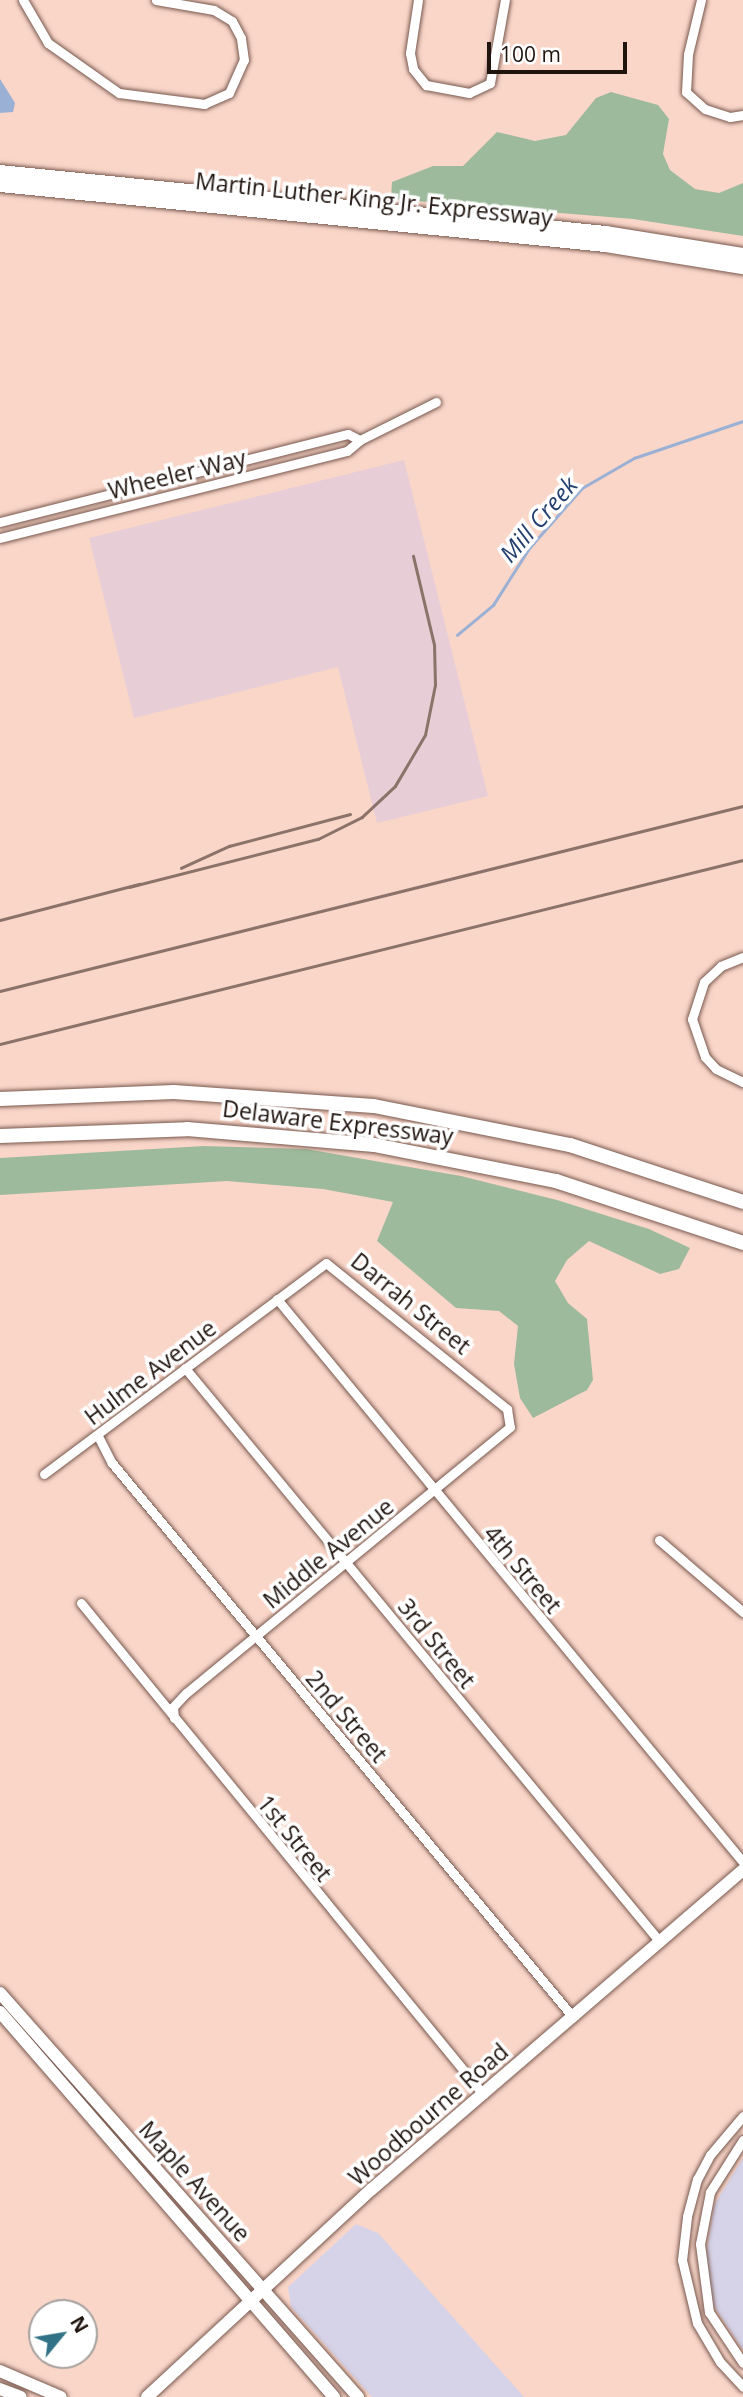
<!DOCTYPE html>
<style>
body{margin:0}
#map{position:relative;width:743px;height:2397px;overflow:hidden;background:#fad6c9;font-family:"Open Sans",sans-serif}
div>[style]{position:absolute}
[style*='--x']{left:calc(var(--x)*1px);top:calc(var(--y)*1px);width:calc(var(--w)*1px);rotate:calc(var(--a)*1deg)}
.commercial>*{inset:0;background:#d6d2e7}
.industrial>*{inset:0;background:#e7cdd5}
.green>*{inset:0;background:#9eba9c}
.water>*{inset:0;background:#9ab0d4}
.stream>*{height:2.5px;margin:-1.25px;padding:0 1.25px;transform-origin:1.25px;border-radius:1.25px;background:#9ab0d4}
.roads{filter:drop-shadow(0 0 2px #78594f) drop-shadow(0 0 2px #78594f)}
.minor>*{height:9px;margin:-4.5px;padding:0 4.5px;transform-origin:4.5px;border-radius:4.5px;background:#fff}
.major>*{height:12px;margin:-6px;padding:0 6px;transform-origin:6px;border-radius:6px;background:#fff}
.highway>*{height:14px;margin:-7px;padding:0 7px;transform-origin:7px;border-radius:7px;background:#fff}
.rail>*{height:2.5px;margin:-1.25px;padding:0 1.25px;transform-origin:1.25px;border-radius:1.25px;background:#8b736a}
span{translate:-50% -50%;white-space:nowrap;text-align:center;line-height:1.15;-webkit-text-stroke:7px #fff;paint-order:stroke}
.street-label{font-size:23px;color:#20140f}
.water-label{font-size:24px;color:#254171;font-style:italic}
.north{position:absolute;left:28px;top:2299px;width:70px;height:70px;box-sizing:border-box;background:#fff;border:2px solid #a6a19f;border-radius:50%;rotate:60deg;font-size:19px;font-weight:700;line-height:28px;text-align:center;color:#20140f}
.north::after{content:'';display:block;margin:auto;width:24px;height:32px;background:#327286;clip-path:polygon(50% 0,100% 100%,50% 72%,0 100%)}
.scale{position:absolute;left:487px;top:42px;width:140px;height:32px;box-sizing:border-box;border:4px solid #20140f;border-top:0;padding-left:9px;font-size:21px;line-height:24px;white-space:nowrap;color:#20140f;-webkit-text-stroke:5px #fff;paint-order:stroke}
</style>
<div id="map">
<div class="commercial">
<i style="clip-path:polygon(743px 2158px,743px 2350px,713px 2305px,706px 2255px,714px 2205px)"></i>
<i style="clip-path:polygon(356px 2224px,378px 2233px,524px 2397px,372px 2397px,291px 2307px,288px 2287px)"></i>
</div>
<div class="industrial">
<i style="clip-path:polygon(404px 460px,488px 796px,377px 823px,338px 667px,134px 718px,89px 538px)"></i>
</div>
<div class="green">
<i style="clip-path:polygon(611px 92px,658px 105px,669px 119px,663px 154px,670px 170px,695px 189px,719px 193px,743px 183px,743px 236px,633px 219px,391px 199px,392px 182px,433px 166px,463px 166px,497px 132px,535px 141px,566px 135px,596px 98px)"></i>
<i style="clip-path:polygon(204px 1146px,306px 1149px,461px 1176px,557px 1200px,649px 1229px,690px 1248px,679px 1269px,660px 1274px,589px 1241px,567px 1260px,555px 1281px,568px 1303px,587px 1319px,593px 1380px,587px 1390px,533px 1418px,520px 1398px,514px 1364px,518px 1326px,499px 1311px,456px 1308px,377px 1241px,393px 1202px,323px 1189px,227px 1181px,0 1195px,0 1158px)"></i>
</div>
<div class="water">
<i style="clip-path:polygon(0 79px,15px 103px,13px 112px,0 113px)"></i>
</div>
<div class="stream">
<i style="--x:457;--y:635;--w:47;--a:-39.8"></i>
<i style="--x:493;--y:605;--w:69;--a:-57.5"></i>
<i style="--x:530;--y:547;--w:79;--a:-48.6"></i>
<i style="--x:582;--y:488;--w:60;--a:-30"></i>
<i style="--x:634;--y:458;--w:115;--a:-18.7"></i>
</div>
<div class="roads">
<div class="minor">
<i style="--x:23;--y:0;--w:50;--a:59.8"></i>
<i style="--x:48;--y:43;--w:87;--a:35.2"></i>
<i style="--x:119;--y:93;--w:86;--a:7.4"></i>
<i style="--x:204;--y:104;--w:27;--a:-24"></i>
<i style="--x:229;--y:93;--w:36;--a:-66"></i>
<i style="--x:244;--y:60;--w:22;--a:-98"></i>
<i style="--x:241;--y:38;--w:19;--a:-118"></i>
<i style="--x:232;--y:21;--w:21;--a:-149"></i>
<i style="--x:214;--y:10;--w:59;--a:-170.2"></i>
<i style="--x:418;--y:0;--w:54;--a:98.6"></i>
<i style="--x:410;--y:53;--w:16;--a:79"></i>
<i style="--x:413;--y:69;--w:21;--a:51"></i>
<i style="--x:426;--y:85;--w:44;--a:10.5"></i>
<i style="--x:469;--y:93;--w:23;--a:-25"></i>
<i style="--x:490;--y:83;--w:84;--a:-79.8"></i>
<i style="--x:701;--y:0;--w:56;--a:103.5"></i>
<i style="--x:688;--y:54;--w:38;--a:93"></i>
<i style="--x:686;--y:92;--w:25;--a:42"></i>
<i style="--x:705;--y:109;--w:26;--a:18"></i>
<i style="--x:730;--y:117;--w:13;--a:-9"></i>
<i style="--x:0;--y:522;--w:359;--a:-14.2"></i>
<i style="--x:348;--y:434;--w:13;--a:27"></i>
<i style="--x:0;--y:538;--w:358;--a:-14.1"></i>
<i style="--x:347;--y:451;--w:17;--a:-40"></i>
<i style="--x:360;--y:440;--w:85;--a:-26.6"></i>
<i style="--x:743;--y:957;--w:24;--a:158"></i>
<i style="--x:721;--y:966;--w:23;--a:137"></i>
<i style="--x:704;--y:982;--w:39;--a:108"></i>
<i style="--x:692;--y:1019;--w:40;--a:71.1"></i>
<i style="--x:705;--y:1057;--w:16;--a:47"></i>
<i style="--x:716;--y:1069;--w:30;--a:26"></i>
<i style="--x:277;--y:1299;--w:731;--a:50.39"></i>
<i style="--x:185;--y:1368;--w:745;--a:50.39"></i>
<i style="--x:98;--y:1436;--w:30;--a:63"></i>
<i style="--x:112;--y:1463;--w:721;--a:50.24"></i>
<i style="--x:44;--y:1474;--w:352;--a:-36.8"></i>
<i style="--x:326;--y:1263;--w:233;--a:38.9"></i>
<i style="--x:507;--y:1409;--w:18;--a:81"></i>
<i style="--x:510;--y:1427;--w:419;--a:140.6"></i>
<i style="--x:186;--y:1693;--w:19;--a:133"></i>
<i style="--x:173;--y:1707;--w:11;--a:85"></i>
<i style="--x:659;--y:1540;--w:111;--a:40.6"></i>
<i style="--x:81;--y:1603;--w:635;--a:50.69"></i>
<i style="--x:743;--y:2116;--w:51;--a:130.2"></i>
<i style="--x:710;--y:2155;--w:27;--a:118"></i>
<i style="--x:697;--y:2179;--w:39;--a:105"></i>
<i style="--x:687;--y:2217;--w:43;--a:96.6"></i>
<i style="--x:682;--y:2260;--w:65;--a:76.6"></i>
<i style="--x:697;--y:2323;--w:45;--a:59.5"></i>
<i style="--x:720;--y:2362;--w:34;--a:47"></i>
<i style="--x:743;--y:2140;--w:62;--a:122.4"></i>
<i style="--x:710;--y:2192;--w:53;--a:100.9"></i>
<i style="--x:700;--y:2244;--w:69;--a:82.5"></i>
<i style="--x:709;--y:2312;--w:61;--a:56.3"></i>
</div>
<div class="major">
<i style="--x:0;--y:1993;--w:540;--a:48.45"></i>
<i style="--x:0;--y:2012;--w:510;--a:49.06"></i>
<i style="--x:0;--y:2371;--w:66;--a:23.1"></i>
<i style="--x:0;--y:2389;--w:22;--a:21"></i>
<i style="--x:147;--y:2397;--w:306;--a:-42.8"></i>
<i style="--x:372;--y:2189;--w:489;--a:-40.7"></i>
</div>
<div class="highway">
<i style="--x:0;--y:172;--w:609;--a:5.75"></i>
<i style="--x:606;--y:233;--w:139;--a:9.1"></i>
<i style="--x:0;--y:185;--w:608;--a:5.66"></i>
<i style="--x:605;--y:245;--w:140;--a:9.1"></i>
<i style="--x:0;--y:1099;--w:174;--a:-2.3"></i>
<i style="--x:174;--y:1092;--w:200;--a:4"></i>
<i style="--x:374;--y:1106;--w:200;--a:11.3"></i>
<i style="--x:570;--y:1145;--w:182;--a:18.2"></i>
<i style="--x:0;--y:1136;--w:187;--a:-2.1"></i>
<i style="--x:187;--y:1129;--w:188;--a:4.9"></i>
<i style="--x:374;--y:1145;--w:186;--a:11.2"></i>
<i style="--x:556;--y:1181;--w:197;--a:18.3"></i>
</div>
</div>
<div class="rail">
<i style="--x:181;--y:868;--w:53;--a:-24.6"></i>
<i style="--x:229;--y:846;--w:125;--a:-14.8"></i>
<i style="--x:129;--y:887;--w:195;--a:-14.3"></i>
<i style="--x:318;--y:839;--w:49;--a:-26.6"></i>
<i style="--x:362;--y:817;--w:45;--a:-43.2"></i>
<i style="--x:395;--y:786;--w:59;--a:-59.5"></i>
<i style="--x:425;--y:735;--w:51;--a:-78.7"></i>
<i style="--x:435;--y:685;--w:40;--a:-91.4"></i>
<i style="--x:434;--y:645;--w:91;--a:-103.3"></i>
<i style="--x:0;--y:920;--w:144;--a:-14.5"></i>
<i style="--x:0;--y:991;--w:766;--a:-13.98"></i>
<i style="--x:0;--y:1044;--w:765;--a:-13.91"></i>
</div>
<div class="street-label">
<span style="left:374px;top:199px;rotate:6deg">Martin Luther King Jr. Expressway</span>
<span style="left:177px;top:474px;rotate:-14deg">Wheeler Way</span>
<span style="left:338px;top:1122px;rotate:7deg">Delaware Expressway</span>
<span style="left:411px;top:1303px;rotate:39deg">Darrah Street</span>
<span style="left:150px;top:1372px;rotate:-37deg">Hulme Avenue</span>
<span style="left:328px;top:1553px;rotate:-39deg">Middle Avenue</span>
<span style="left:523px;top:1569px;rotate:50deg">4th Street</span>
<span style="left:437px;top:1643px;rotate:51deg">3rd Street</span>
<span style="left:347px;top:1716px;rotate:50deg">2nd Street</span>
<span style="left:295px;top:1838px;rotate:51deg">1st Street</span>
<span style="left:428px;top:2114px;rotate:-41deg">Woodbourne Road</span>
<span style="left:195px;top:2181px;rotate:48deg">Maple Avenue</span>
</div>
<div class="water-label">
<span style="left:538px;top:519px;rotate:-49deg">Mill Creek</span>
</div>
<div class="north">N</div>
<div class="scale">100 m</div>
</div>
